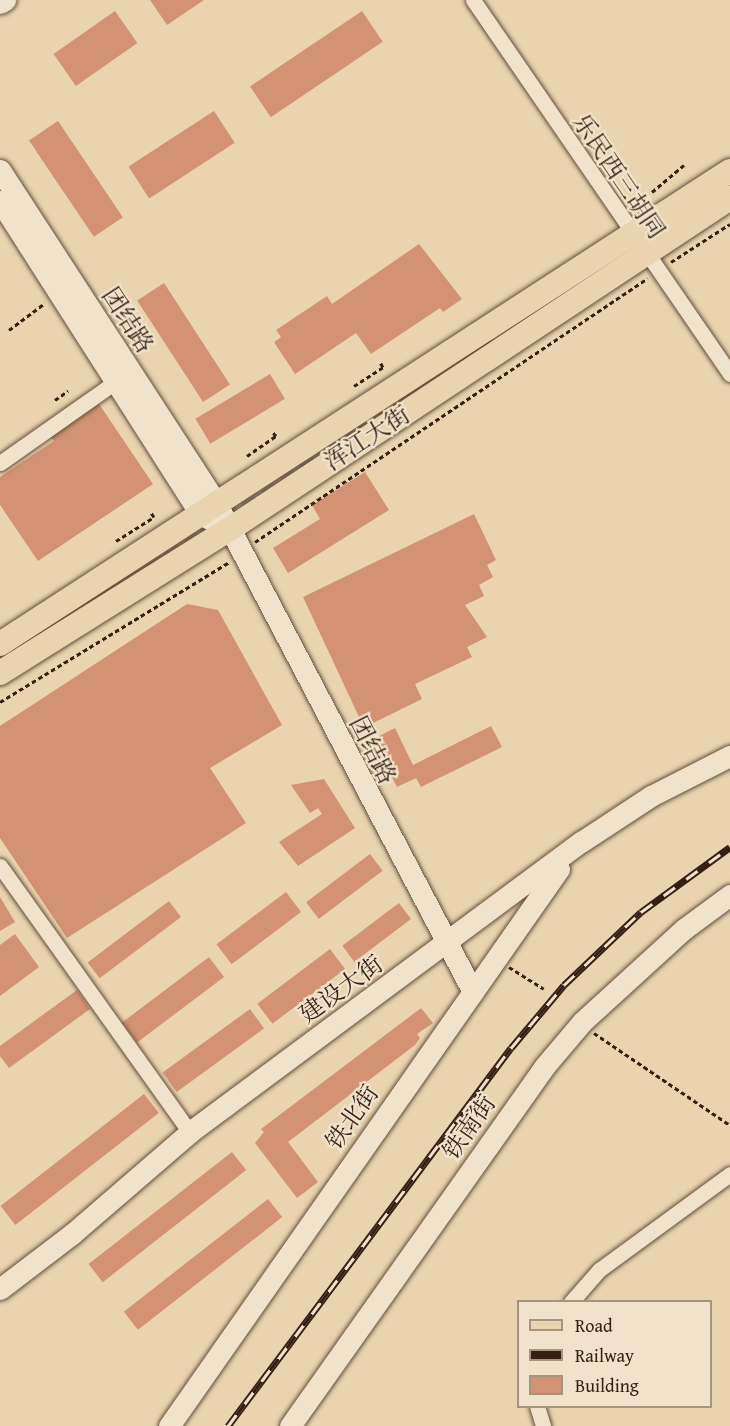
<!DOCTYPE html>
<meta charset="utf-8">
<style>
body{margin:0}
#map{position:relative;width:730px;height:1426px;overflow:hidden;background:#e9d4af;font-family:"Gentium Book Plus","Noto Serif SC",serif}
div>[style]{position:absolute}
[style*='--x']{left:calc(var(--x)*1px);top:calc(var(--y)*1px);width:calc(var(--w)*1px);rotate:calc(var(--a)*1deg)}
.building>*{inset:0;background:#d39274;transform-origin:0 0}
.street-tunnel>*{height:15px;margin-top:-7.5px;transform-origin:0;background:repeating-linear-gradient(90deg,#c5b090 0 15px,transparent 0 23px)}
.path>*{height:3px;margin-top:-1.5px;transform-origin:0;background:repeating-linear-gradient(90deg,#361e13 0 4.5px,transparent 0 7.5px)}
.roads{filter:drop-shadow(0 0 2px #634c3a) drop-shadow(0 0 2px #634c3a)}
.street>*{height:15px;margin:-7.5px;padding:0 7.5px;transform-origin:7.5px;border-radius:7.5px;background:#f1e3cb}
.secondary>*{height:21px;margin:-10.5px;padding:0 10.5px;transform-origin:10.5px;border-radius:10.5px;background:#f1e3cb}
.primary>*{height:24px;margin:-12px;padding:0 12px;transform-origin:12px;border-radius:12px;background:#e9d4af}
.rail>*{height:7px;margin-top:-3.5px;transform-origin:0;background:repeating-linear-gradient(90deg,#f1e3cb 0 14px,#361e13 0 28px);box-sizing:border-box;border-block:2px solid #361e13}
span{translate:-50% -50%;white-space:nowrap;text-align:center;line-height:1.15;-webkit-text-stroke:4.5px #f1e3cb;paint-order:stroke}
.street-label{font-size:24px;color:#361e13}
.legend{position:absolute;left:517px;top:1300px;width:195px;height:108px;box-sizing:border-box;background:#f1e3cb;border:2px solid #a69481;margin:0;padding:8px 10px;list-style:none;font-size:18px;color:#361e13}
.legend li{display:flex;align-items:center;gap:12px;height:30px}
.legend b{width:30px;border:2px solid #a69481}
</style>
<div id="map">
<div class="building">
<i style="clip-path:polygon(150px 0,204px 0,167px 25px)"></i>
<i style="left:115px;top:11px;width:39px;height:75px;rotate:55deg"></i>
<i style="left:362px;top:11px;width:37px;height:135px;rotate:56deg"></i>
<i style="left:214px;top:111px;width:38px;height:102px;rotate:57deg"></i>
<i style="left:58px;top:121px;width:116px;height:35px;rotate:56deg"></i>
<i style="clip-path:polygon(419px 244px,462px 299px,443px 312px,440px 308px,371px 354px,356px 333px,295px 374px,274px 342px,281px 337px,276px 330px,327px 296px,332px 304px)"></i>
<i style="left:164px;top:283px;width:121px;height:32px;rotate:57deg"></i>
<i style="left:270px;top:374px;width:29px;height:87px;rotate:59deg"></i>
<i style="clip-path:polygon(97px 401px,153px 484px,38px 561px,0 505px,0 477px,54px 441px,48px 433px)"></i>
<i style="clip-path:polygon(365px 472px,389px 510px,288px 573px,273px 548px,320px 519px,312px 505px)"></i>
<i style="clip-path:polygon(474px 514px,496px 560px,487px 565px,493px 577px,479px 585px,484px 596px,465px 605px,487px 637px,467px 647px,472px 657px,415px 684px,422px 699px,371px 724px,360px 719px,303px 597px)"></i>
<i style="clip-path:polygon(187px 604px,218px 610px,282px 725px,210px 768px,246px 823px,67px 938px,0 838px,0 726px)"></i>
<i style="clip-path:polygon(491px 726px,502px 747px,421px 787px,416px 778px,397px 787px,373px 739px,395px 728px,413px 765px)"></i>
<i style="clip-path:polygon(324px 779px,355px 828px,298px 866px,279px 842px,322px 814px,318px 808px,310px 813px,291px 785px)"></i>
<i style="left:370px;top:854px;width:21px;height:80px;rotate:53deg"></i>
<i style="left:286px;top:892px;width:25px;height:87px;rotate:53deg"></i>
<i style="clip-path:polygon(0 897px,15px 922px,0 931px)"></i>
<i style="left:169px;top:901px;width:20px;height:102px;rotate:53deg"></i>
<i style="left:399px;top:903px;width:20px;height:71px;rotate:53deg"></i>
<i style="clip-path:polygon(15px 934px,39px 967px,0 996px,0 945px)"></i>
<i style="left:330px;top:949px;width:25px;height:91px;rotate:53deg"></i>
<i style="left:209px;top:957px;width:25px;height:109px;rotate:53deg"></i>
<i style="clip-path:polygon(77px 990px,90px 1009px,9px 1068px,0 1056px,0 1046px)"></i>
<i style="clip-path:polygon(421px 1008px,433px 1023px,417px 1034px,420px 1038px,415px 1045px,288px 1142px,318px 1182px,297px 1198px,255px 1143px,264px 1132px,261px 1129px)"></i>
<i style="left:250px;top:1009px;width:24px;height:108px;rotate:54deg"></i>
<i style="left:144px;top:1094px;width:24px;height:182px;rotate:52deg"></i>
<i style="left:232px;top:1152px;width:23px;height:182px;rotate:52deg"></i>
<i style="left:268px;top:1199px;width:23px;height:183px;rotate:52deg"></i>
</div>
<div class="street-tunnel">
<i style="--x:88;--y:604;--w:396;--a:-33.2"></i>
</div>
<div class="path">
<i style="--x:652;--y:192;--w:42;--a:-40.2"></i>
<i style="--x:671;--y:262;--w:70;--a:-32.8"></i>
<i style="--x:9;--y:330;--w:45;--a:-36.9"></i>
<i style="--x:354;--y:386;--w:35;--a:-33"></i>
<i style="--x:383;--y:367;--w:6;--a:-121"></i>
<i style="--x:55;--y:400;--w:16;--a:-35"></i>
<i style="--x:247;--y:456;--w:35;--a:-35"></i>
<i style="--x:276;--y:436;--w:6;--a:-129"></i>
<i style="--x:116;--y:541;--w:45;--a:-32.3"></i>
<i style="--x:154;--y:517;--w:7;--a:-124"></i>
<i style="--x:255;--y:542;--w:473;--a:-33.9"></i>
<i style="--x:0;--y:702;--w:268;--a:-31.4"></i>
<i style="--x:509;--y:967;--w:41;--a:32.2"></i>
<i style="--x:594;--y:1033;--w:164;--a:34.1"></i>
</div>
<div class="roads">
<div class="street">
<i style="--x:473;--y:0;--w:454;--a:55.5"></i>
<i style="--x:0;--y:463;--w:144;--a:-35.1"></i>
<i style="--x:0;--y:866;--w:327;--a:54.5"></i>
<i style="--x:571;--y:1302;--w:43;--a:-48.8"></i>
<i style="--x:599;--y:1270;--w:162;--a:-36.2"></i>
<i style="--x:537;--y:1406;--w:21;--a:73"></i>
</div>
<div class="secondary">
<i style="--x:0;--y:3;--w:6;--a:-31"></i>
<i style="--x:0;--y:170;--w:398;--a:57"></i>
<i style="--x:217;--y:504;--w:551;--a:62.32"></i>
<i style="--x:0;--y:201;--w:371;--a:57.4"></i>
<i style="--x:200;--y:514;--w:15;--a:28"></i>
<i style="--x:0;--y:1289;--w:91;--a:-37.4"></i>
<i style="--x:72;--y:1234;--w:156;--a:-40.8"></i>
<i style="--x:190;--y:1132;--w:487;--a:-36.6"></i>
<i style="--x:581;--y:842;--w:84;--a:-33.3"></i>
<i style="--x:651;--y:796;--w:89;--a:-26.9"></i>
<i style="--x:169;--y:1426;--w:680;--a:-55"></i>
<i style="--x:290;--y:1426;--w:440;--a:-54.7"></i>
<i style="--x:544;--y:1067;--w:59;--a:-49.8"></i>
<i style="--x:582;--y:1022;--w:138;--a:-42.4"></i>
<i style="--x:684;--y:929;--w:57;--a:-36.5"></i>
</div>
<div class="primary">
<i style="--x:0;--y:644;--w:870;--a:-32.94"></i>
<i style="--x:0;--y:673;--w:271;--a:-32.1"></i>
<i style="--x:230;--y:529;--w:600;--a:-33.5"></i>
</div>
</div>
<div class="rail">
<i style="--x:228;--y:1426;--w:472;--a:-53.2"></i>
<i style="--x:511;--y:1048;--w:82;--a:-49.9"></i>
<i style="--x:564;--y:985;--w:106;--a:-43.5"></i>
<i style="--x:641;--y:912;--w:110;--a:-36.1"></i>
</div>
<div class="street-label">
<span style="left:619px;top:176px;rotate:56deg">乐民西三胡同</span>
<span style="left:128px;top:320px;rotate:57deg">团结路</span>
<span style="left:367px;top:438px;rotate:-33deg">浑江大街</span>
<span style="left:373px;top:750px;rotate:63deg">团结路</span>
<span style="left:341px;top:989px;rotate:-36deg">建设大街</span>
<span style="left:352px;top:1117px;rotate:-55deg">铁北街</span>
<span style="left:469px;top:1127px;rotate:-55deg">铁南街</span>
</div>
<ul class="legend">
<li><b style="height:8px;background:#e9d4af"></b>Road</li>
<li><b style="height:8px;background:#361e13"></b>Railway</li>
<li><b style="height:16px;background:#d39274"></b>Building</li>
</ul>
</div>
